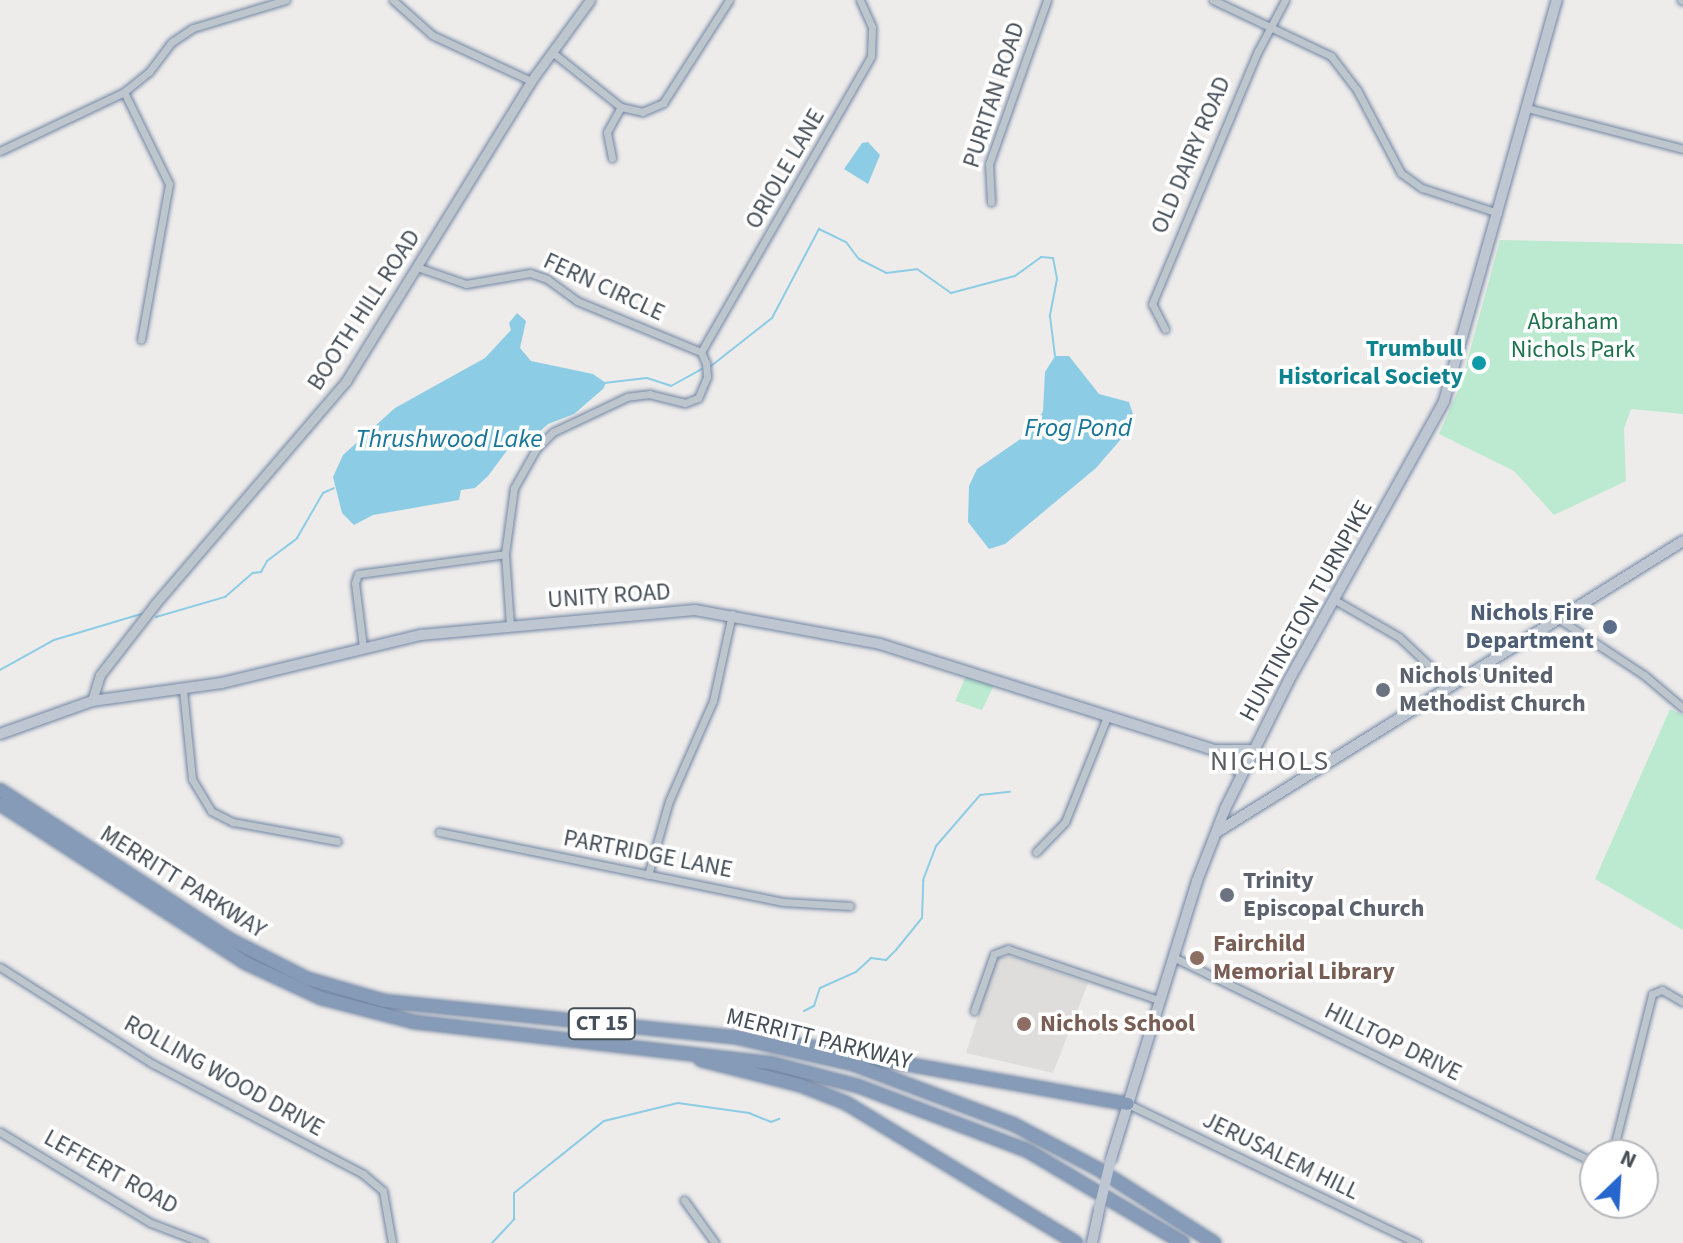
<!DOCTYPE html>
<style>
body{margin:0}
#map{position:relative;width:1683px;height:1243px;overflow:hidden;background:#eeeceb;font-family:"Source Sans 3",sans-serif}
div>[style]{position:absolute}
[style*='--x']{left:calc(var(--x)*1px);top:calc(var(--y)*1px);width:calc(var(--w)*1px);rotate:calc(var(--a)*1deg)}
.education>*{inset:0;background:#dfdddc}
.green>*{inset:0;background:#bcead0}
.water>*{inset:0;background:#8ccce4}
.stream>*{height:2px;margin:-1px;padding:0 1px;transform-origin:1px;border-radius:1px;background:#8ccce4}
.roads{filter:drop-shadow(0 0 2px #7286a3) drop-shadow(0 0 2px #7286a3)}
.minor>*{height:7px;margin:-3.5px;padding:0 3.5px;transform-origin:3.5px;border-radius:3.5px;background:#bdc5cd}
.tertiary>*{height:9px;margin:-4.5px;padding:0 4.5px;transform-origin:4.5px;border-radius:4.5px;background:#bdc5cd}
.secondary>*{height:10px;margin:-5px;padding:0 5px;transform-origin:5px;border-radius:5px;background:#bdc6d1}
.motorway>*{height:12px;margin:-6px;padding:0 6px;transform-origin:6px;border-radius:6px;background:#869bb7}
.secondary-bridge>*{height:10px;margin:-5px;padding:0 5px;transform-origin:5px;border-radius:5px;background:#bdc6d1}
.dots>*{width:22px;height:22px;translate:-50% -50%;box-sizing:border-box;border:4px solid #fff;border-radius:50%}
span{translate:-50% -50%;white-space:nowrap;text-align:center;line-height:1.15;-webkit-text-stroke:7px #fff;paint-order:stroke}
.shield-label span{padding:2px 6px;background:#fff;border:2px solid;border-radius:6px;-webkit-text-stroke-width:0}
.shield-label{font-size:22px;color:#454e57;font-weight:700}
.street-label{font-size:24px;color:#454e57}
.park-label{font-size:24px;color:#1d714c}
.culture-label{font-size:24px;color:#0d838f;font-weight:700}
.right{translate:-100% -50%;text-align:right}
.service-label{font-size:24px;color:#4e5e75;font-weight:700}
.worship-label{font-size:24px;color:#5b616d;font-weight:700}
.left{translate:0 -50%;text-align:left}
.education-label{font-size:24px;color:#785e54;font-weight:700}
.water-label{font-size:26px;color:#177699;font-style:italic}
.quarter-label{font-size:28px;color:#595c60;letter-spacing:2px}
.north{position:absolute;left:1579px;top:1139px;width:80px;height:80px;box-sizing:border-box;background:#fff;border:2px solid #b5b8bc;border-radius:50%;rotate:25deg;font-size:22px;font-weight:700;line-height:32px;text-align:center;color:#454e57}
.north::after{content:'';display:block;margin:auto;width:28px;height:36px;background:#2666cd;clip-path:polygon(50% 0,100% 100%,50% 72%,0 100%)}
</style>
<div id="map">
<div class="education">
<i style="clip-path:polygon(997px 957px,1015px 957px,1088px 983px,1053px 1073px,966px 1053px)"></i>
</div>
<div class="green">
<i style="clip-path:polygon(1500px 240px,1683px 244px,1683px 414px,1631px 409px,1624px 429px,1626px 481px,1554px 515px,1514px 471px,1439px 434px,1461px 384px)"></i>
<i style="clip-path:polygon(969px 669px,997px 679px,982px 710px,955px 701px)"></i>
<i style="clip-path:polygon(1670px 709px,1683px 715px,1683px 930px,1595px 879px)"></i>
</div>
<div class="water">
<i style="clip-path:polygon(868px 142px,880px 155px,868px 184px,844px 169px,862px 143px)"></i>
<i style="clip-path:polygon(517px 313px,526px 321px,520px 348px,531px 361px,593px 374px,606px 383px,603px 389px,574px 414px,548px 424px,536px 435px,517px 437px,488px 476px,475px 488px,461px 490px,459px 500px,373px 515px,354px 525px,342px 513px,333px 477px,343px 455px,395px 408px,485px 358px,511px 330px,509px 323px)"></i>
<i style="clip-path:polygon(1055px 356px,1069px 356px,1099px 394px,1129px 402px,1133px 414px,1128px 431px,1096px 468px,1005px 544px,989px 549px,968px 522px,969px 486px,977px 469px,1032px 431px,1043px 411px,1045px 372px)"></i>
</div>
<div class="stream">
<i style="--x:711;--y:366;--w:78;--a:-38.2"></i>
<i style="--x:772;--y:318;--w:101;--a:-62.2"></i>
<i style="--x:819;--y:229;--w:30;--a:26"></i>
<i style="--x:846;--y:242;--w:21;--a:53"></i>
<i style="--x:859;--y:259;--w:30;--a:27"></i>
<i style="--x:886;--y:273;--w:31;--a:-7"></i>
<i style="--x:917;--y:269;--w:42;--a:35.2"></i>
<i style="--x:951;--y:293;--w:66;--a:-14.9"></i>
<i style="--x:1015;--y:276;--w:32;--a:-36"></i>
<i style="--x:1041;--y:257;--w:12;--a:5"></i>
<i style="--x:1053;--y:258;--w:21;--a:79"></i>
<i style="--x:1057;--y:279;--w:38;--a:101"></i>
<i style="--x:1050;--y:316;--w:40;--a:82.9"></i>
<i style="--x:604;--y:383;--w:43;--a:-6.6"></i>
<i style="--x:647;--y:378;--w:25;--a:18"></i>
<i style="--x:671;--y:386;--w:35;--a:-29"></i>
<i style="--x:156;--y:617;--w:72;--a:-16.2"></i>
<i style="--x:225;--y:597;--w:37;--a:-41"></i>
<i style="--x:253;--y:573;--w:8;--a:-7"></i>
<i style="--x:261;--y:572;--w:13;--a:-61"></i>
<i style="--x:267;--y:561;--w:38;--a:-37"></i>
<i style="--x:297;--y:538;--w:52;--a:-60"></i>
<i style="--x:323;--y:493;--w:12;--a:-24"></i>
<i style="--x:0;--y:670;--w:62;--a:-29.1"></i>
<i style="--x:54;--y:640;--w:91;--a:-16.6"></i>
<i style="--x:804;--y:1011;--w:11;--a:-27"></i>
<i style="--x:814;--y:1006;--w:19;--a:-72"></i>
<i style="--x:820;--y:988;--w:39;--a:-24"></i>
<i style="--x:856;--y:972;--w:21;--a:-43"></i>
<i style="--x:871;--y:958;--w:15;--a:8"></i>
<i style="--x:886;--y:960;--w:14;--a:-45"></i>
<i style="--x:896;--y:950;--w:41;--a:-50.9"></i>
<i style="--x:922;--y:918;--w:38;--a:-88"></i>
<i style="--x:923;--y:880;--w:36;--a:-69"></i>
<i style="--x:936;--y:846;--w:67;--a:-49.2"></i>
<i style="--x:980;--y:795;--w:30;--a:-6"></i>
<i style="--x:492;--y:1243;--w:33;--a:-47"></i>
<i style="--x:514;--y:1219;--w:26;--a:-90"></i>
<i style="--x:514;--y:1193;--w:115;--a:-38.7"></i>
<i style="--x:604;--y:1121;--w:76;--a:-13.7"></i>
<i style="--x:678;--y:1103;--w:72;--a:8"></i>
<i style="--x:749;--y:1113;--w:24;--a:22"></i>
<i style="--x:771;--y:1122;--w:9;--a:-21"></i>
</div>
<div class="roads">
<div class="minor">
<i style="--x:393;--y:0;--w:52;--a:41.9"></i>
<i style="--x:432;--y:35;--w:109;--a:24.9"></i>
<i style="--x:1213;--y:0;--w:131;--a:25.4"></i>
<i style="--x:1331;--y:56;--w:43;--a:52.6"></i>
<i style="--x:1357;--y:90;--w:94;--a:62.1"></i>
<i style="--x:1401;--y:173;--w:26;--a:36"></i>
<i style="--x:1422;--y:188;--w:80;--a:18.2"></i>
<i style="--x:1681;--y:0;--w:2;--a:27"></i>
<i style="--x:552;--y:52;--w:88;--a:38.6"></i>
<i style="--x:621;--y:107;--w:22;--a:13"></i>
<i style="--x:642;--y:112;--w:23;--a:-23"></i>
<i style="--x:663;--y:103;--w:122;--a:-57.3"></i>
<i style="--x:124;--y:92;--w:102;--a:63.9"></i>
<i style="--x:169;--y:184;--w:158;--a:100.2"></i>
<i style="--x:1527;--y:108;--w:161;--a:14.7"></i>
<i style="--x:0;--y:151;--w:137;--a:-25.4"></i>
<i style="--x:124;--y:92;--w:32;--a:-39"></i>
<i style="--x:149;--y:72;--w:38;--a:-53"></i>
<i style="--x:172;--y:42;--w:25;--a:-34"></i>
<i style="--x:193;--y:28;--w:97;--a:-16.8"></i>
<i style="--x:612;--y:158;--w:26;--a:-101"></i>
<i style="--x:607;--y:132;--w:29;--a:-61"></i>
<i style="--x:991;--y:202;--w:38;--a:-93"></i>
<i style="--x:989;--y:164;--w:174;--a:-70.5"></i>
<i style="--x:417;--y:267;--w:52;--a:19.1"></i>
<i style="--x:466;--y:284;--w:65;--a:-9.8"></i>
<i style="--x:530;--y:273;--w:18;--a:19"></i>
<i style="--x:547;--y:279;--w:37;--a:36"></i>
<i style="--x:577;--y:301;--w:134;--a:22.4"></i>
<i style="--x:701;--y:352;--w:12;--a:66"></i>
<i style="--x:706;--y:363;--w:14;--a:86"></i>
<i style="--x:707;--y:377;--w:23;--a:113"></i>
<i style="--x:698;--y:398;--w:14;--a:159"></i>
<i style="--x:685;--y:403;--w:36;--a:-166"></i>
<i style="--x:650;--y:394;--w:23;--a:173"></i>
<i style="--x:627;--y:397;--w:82;--a:154.7"></i>
<i style="--x:553;--y:432;--w:24;--a:135"></i>
<i style="--x:536;--y:449;--w:45;--a:119.4"></i>
<i style="--x:514;--y:488;--w:67;--a:97.8"></i>
<i style="--x:505;--y:554;--w:71;--a:86"></i>
<i style="--x:1165;--y:329;--w:28;--a:-117"></i>
<i style="--x:1152;--y:304;--w:274;--a:-67.3"></i>
<i style="--x:1258;--y:51;--w:58;--a:-62.1"></i>
<i style="--x:701;--y:352;--w:341;--a:-60.1"></i>
<i style="--x:871;--y:56;--w:29;--a:-88"></i>
<i style="--x:872;--y:27;--w:30;--a:-114"></i>
<i style="--x:1333;--y:599;--w:76;--a:29.9"></i>
<i style="--x:1399;--y:637;--w:71;--a:43.3"></i>
<i style="--x:1559;--y:619;--w:102;--a:33.4"></i>
<i style="--x:1644;--y:675;--w:51;--a:40.2"></i>
<i style="--x:363;--y:647;--w:64;--a:-97.1"></i>
<i style="--x:355;--y:583;--w:9;--a:-72"></i>
<i style="--x:358;--y:574;--w:148;--a:-7.7"></i>
<i style="--x:183;--y:690;--w:89;--a:84.2"></i>
<i style="--x:192;--y:779;--w:37;--a:59"></i>
<i style="--x:211;--y:811;--w:25;--a:27"></i>
<i style="--x:233;--y:822;--w:106;--a:10.4"></i>
<i style="--x:439;--y:832;--w:351;--a:11.5"></i>
<i style="--x:783;--y:902;--w:67;--a:3.4"></i>
<i style="--x:1036;--y:852;--w:42;--a:-46"></i>
<i style="--x:1065;--y:822;--w:113;--a:-68.2"></i>
<i style="--x:648;--y:875;--w:77;--a:-74.2"></i>
<i style="--x:669;--y:801;--w:109;--a:-66.3"></i>
<i style="--x:713;--y:701;--w:89;--a:-77.7"></i>
<i style="--x:1173;--y:957;--w:470;--a:26"></i>
<i style="--x:0;--y:967;--w:181;--a:32.4"></i>
<i style="--x:153;--y:1064;--w:237;--a:27.6"></i>
<i style="--x:363;--y:1174;--w:26;--a:40"></i>
<i style="--x:383;--y:1191;--w:53;--a:80.2"></i>
<i style="--x:974;--y:1011;--w:60;--a:-70.7"></i>
<i style="--x:994;--y:954;--w:15;--a:-20"></i>
<i style="--x:1008;--y:949;--w:159;--a:18.7"></i>
<i style="--x:1128;--y:1104;--w:321;--a:25.7"></i>
<i style="--x:0;--y:1132;--w:176;--a:31.1"></i>
<i style="--x:151;--y:1223;--w:56;--a:21"></i>
<i style="--x:1612;--y:1155;--w:166;--a:-76"></i>
<i style="--x:1652;--y:994;--w:11;--a:-22"></i>
<i style="--x:1662;--y:990;--w:24;--a:30"></i>
<i style="--x:684;--y:1200;--w:53;--a:54.2"></i>
</div>
<div class="tertiary">
<i style="--x:92;--y:701;--w:27;--a:-73"></i>
<i style="--x:100;--y:675;--w:90;--a:-52.2"></i>
<i style="--x:155;--y:604;--w:294;--a:-49.4"></i>
<i style="--x:346;--y:381;--w:352;--a:-58.3"></i>
<i style="--x:531;--y:81;--w:100;--a:-53.9"></i>
</div>
<div class="secondary">
<i style="--x:0;--y:734;--w:98;--a:-19.7"></i>
<i style="--x:92;--y:701;--w:131;--a:-7.9"></i>
<i style="--x:222;--y:683;--w:205;--a:-13.6"></i>
<i style="--x:421;--y:635;--w:275;--a:-5.2"></i>
<i style="--x:695;--y:610;--w:188;--a:10.4"></i>
<i style="--x:880;--y:644;--w:351;--a:17.6"></i>
<i style="--x:1215;--y:750;--w:38;--a:0"></i>
<i style="--x:1215;--y:750;--w:35;--a:41"></i>
<i style="--x:1217;--y:832;--w:549;--a:-31.98"></i>
<i style="--x:1111;--y:1159;--w:291;--a:-72.8"></i>
<i style="--x:1197;--y:881;--w:77;--a:-68.7"></i>
<i style="--x:1225;--y:809;--w:144;--a:-63.6"></i>
<i style="--x:1289;--y:680;--w:319;--a:-60.9"></i>
<i style="--x:1444;--y:401;--w:417;--a:-74.3"></i>
<i style="--x:1092;--y:1243;--w:35;--a:-78"></i>
</div>
<div class="motorway">
<i style="--x:0;--y:790;--w:273;--a:33.1"></i>
<i style="--x:229;--y:939;--w:89;--a:26.9"></i>
<i style="--x:308;--y:979;--w:79;--a:16.1"></i>
<i style="--x:384;--y:1001;--w:353;--a:5.9"></i>
<i style="--x:735;--y:1037;--w:121;--a:12.9"></i>
<i style="--x:853;--y:1064;--w:171;--a:20.6"></i>
<i style="--x:1013;--y:1124;--w:96;--a:27.9"></i>
<i style="--x:1098;--y:1169;--w:138;--a:32.5"></i>
<i style="--x:0;--y:804;--w:293;--a:32.9"></i>
<i style="--x:246;--y:963;--w:83;--a:25"></i>
<i style="--x:321;--y:998;--w:96;--a:14.5"></i>
<i style="--x:414;--y:1022;--w:358;--a:6.6"></i>
<i style="--x:770;--y:1063;--w:91;--a:14.6"></i>
<i style="--x:858;--y:1086;--w:182;--a:20.9"></i>
<i style="--x:1028;--y:1151;--w:180;--a:30.7"></i>
<i style="--x:801;--y:1045;--w:332;--a:10.2"></i>
<i style="--x:701;--y:1060;--w:102;--a:14.2"></i>
<i style="--x:800;--y:1085;--w:49;--a:21.4"></i>
<i style="--x:846;--y:1103;--w:269;--a:31.3"></i>
</div>
</div>
<div class="secondary-bridge">
<i style="--x:1099;--y:1209;--w:51;--a:-76.5"></i>
</div>
<div class="dots">
<i style="left:1479px;top:363px;background:#0f9aa8"></i>
<i style="left:1610px;top:627px;background:#5c6f8a"></i>
<i style="left:1383px;top:690px;background:#6b7280"></i>
<i style="left:1227px;top:895px;background:#6b7280"></i>
<i style="left:1197px;top:958px;background:#8d6e63"></i>
<i style="left:1024px;top:1024px;background:#8d6e63"></i>
</div>
<div class="shield-label">
<span style="left:602px;top:1024px">CT 15</span>
</div>
<div class="street-label">
<span style="left:994px;top:95px;rotate:-72deg">PURITAN ROAD</span>
<span style="left:1191px;top:155px;rotate:-67deg">OLD DAIRY ROAD</span>
<span style="left:785px;top:169px;rotate:-60deg">ORIOLE LANE</span>
<span style="left:604px;top:287px;rotate:25deg">FERN CIRCLE</span>
<span style="left:364px;top:310px;rotate:-57deg">BOOTH HILL ROAD</span>
<span style="left:609px;top:596px;rotate:-4deg">UNITY ROAD</span>
<span style="left:1306px;top:611px;rotate:-61deg">HUNTINGTON TURNPIKE</span>
<span style="left:648px;top:854px;rotate:11deg">PARTRIDGE LANE</span>
<span style="left:183px;top:882px;rotate:32deg">MERRITT PARKWAY</span>
<span style="left:819px;top:1039px;rotate:14deg">MERRITT PARKWAY</span>
<span style="left:1393px;top:1042px;rotate:26deg">HILLTOP DRIVE</span>
<span style="left:224px;top:1076px;rotate:29deg">ROLLING WOOD DRIVE</span>
<span style="left:1281px;top:1156px;rotate:26deg">JERUSALEM HILL</span>
<span style="left:111px;top:1172px;rotate:29deg">LEFFERT ROAD</span>
</div>
<div class="park-label">
<span style="left:1573px;top:336px">Abraham<br>Nichols Park</span>
</div>
<div class="culture-label">
<span class="right" style="left:1463px;top:363px">Trumbull<br>Historical Society</span>
</div>
<div class="service-label">
<span class="right" style="left:1594px;top:627px">Nichols Fire<br>Department</span>
</div>
<div class="worship-label">
<span class="left" style="left:1399px;top:690px">Nichols United<br>Methodist Church</span>
<span class="left" style="left:1243px;top:895px">Trinity<br>Episcopal Church</span>
</div>
<div class="education-label">
<span class="left" style="left:1213px;top:958px">Fairchild<br>Memorial Library</span>
<span class="left" style="left:1040px;top:1024px">Nichols School</span>
</div>
<div class="water-label">
<span style="left:1078px;top:428px">Frog Pond</span>
<span style="left:449px;top:439px">Thrushwood Lake</span>
</div>
<div class="quarter-label">
<span style="left:1270px;top:761px">NICHOLS</span>
</div>
<div class="north">N</div>
</div>
